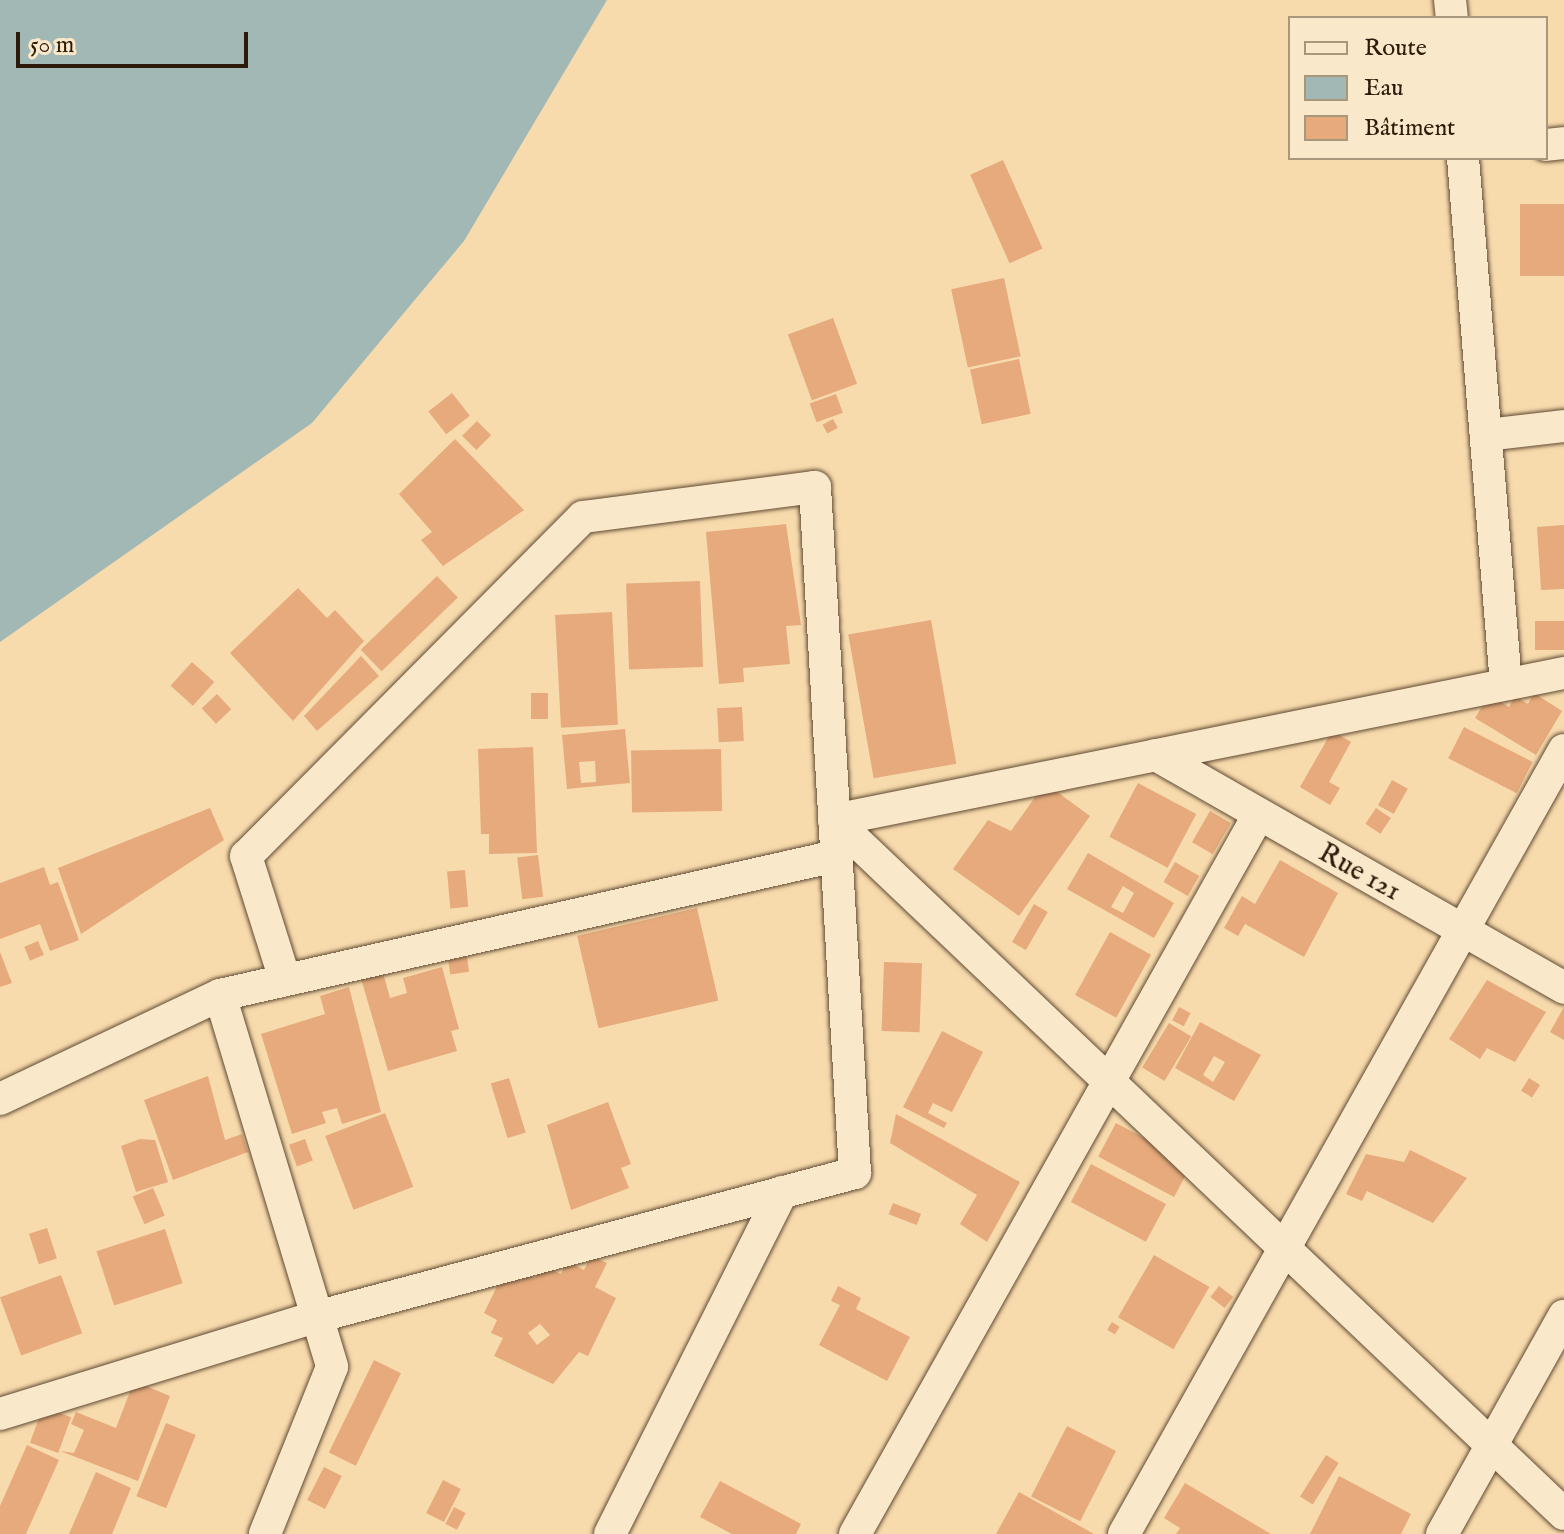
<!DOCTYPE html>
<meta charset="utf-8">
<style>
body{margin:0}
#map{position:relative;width:1564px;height:1534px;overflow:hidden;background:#f8dbad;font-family:"IM FELL English",serif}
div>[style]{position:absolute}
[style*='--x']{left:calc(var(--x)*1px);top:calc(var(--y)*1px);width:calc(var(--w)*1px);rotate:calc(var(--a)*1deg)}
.water>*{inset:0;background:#a2b8b5}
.building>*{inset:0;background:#e6aa7c;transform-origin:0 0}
.roads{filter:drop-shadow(0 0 2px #604a33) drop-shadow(0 0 2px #604a33)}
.street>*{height:32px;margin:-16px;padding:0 16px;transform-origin:16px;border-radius:16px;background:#fae8ca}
span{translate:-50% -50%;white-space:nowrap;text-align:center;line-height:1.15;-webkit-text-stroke:6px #fae8ca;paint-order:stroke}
.street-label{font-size:28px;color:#2e1a0a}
.legend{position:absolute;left:1288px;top:16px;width:260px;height:144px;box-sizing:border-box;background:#fae8ca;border:2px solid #a8967d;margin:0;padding:10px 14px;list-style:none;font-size:24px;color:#2e1a0a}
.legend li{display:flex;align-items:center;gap:16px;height:40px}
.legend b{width:40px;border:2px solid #a8967d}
.scale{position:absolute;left:16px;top:32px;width:232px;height:36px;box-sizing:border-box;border:4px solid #2e1a0a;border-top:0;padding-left:10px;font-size:24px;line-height:28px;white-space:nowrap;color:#2e1a0a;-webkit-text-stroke:6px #fae8ca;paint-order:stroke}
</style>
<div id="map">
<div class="water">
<i style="clip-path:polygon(0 0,607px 0,464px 241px,312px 423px,0 642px)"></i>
</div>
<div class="building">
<i style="left:1003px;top:160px;width:97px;height:36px;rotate:66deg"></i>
<i style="left:1564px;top:204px;width:72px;height:44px;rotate:90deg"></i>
<i style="left:1004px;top:278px;width:80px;height:54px;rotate:78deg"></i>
<i style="left:833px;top:318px;width:70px;height:48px;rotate:70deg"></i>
<i style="left:1019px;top:359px;width:56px;height:50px;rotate:78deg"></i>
<i style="left:452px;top:393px;width:29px;height:30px;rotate:52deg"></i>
<i style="left:836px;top:394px;width:20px;height:28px;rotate:70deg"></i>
<i style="left:833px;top:419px;width:10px;height:12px;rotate:61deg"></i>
<i style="left:477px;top:421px;width:20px;height:21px;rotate:45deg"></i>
<i style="clip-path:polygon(455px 439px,524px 510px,443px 566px,421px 540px,432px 532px,399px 494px)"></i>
<i style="clip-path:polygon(786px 524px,801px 625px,786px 626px,790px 664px,743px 668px,744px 682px,719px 684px,706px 532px)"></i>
<i style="clip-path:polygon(1564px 525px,1564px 589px,1541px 590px,1537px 527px)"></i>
<i style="left:437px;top:576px;width:30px;height:106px;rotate:46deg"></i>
<i style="left:700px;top:581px;width:86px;height:74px;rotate:88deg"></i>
<i style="clip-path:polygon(298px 588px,327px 618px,335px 610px,364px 641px,293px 721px,230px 653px)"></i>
<i style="left:612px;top:612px;width:113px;height:57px;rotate:87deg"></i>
<i style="left:931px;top:620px;width:146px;height:84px;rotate:80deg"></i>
<i style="left:1564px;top:621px;width:29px;height:29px;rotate:90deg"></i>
<i style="clip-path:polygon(361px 656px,379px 676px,317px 731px,304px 716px)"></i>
<i style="left:192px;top:662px;width:30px;height:32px;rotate:42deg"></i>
<i style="left:531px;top:693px;width:17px;height:26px"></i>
<i style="clip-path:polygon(1534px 693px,1562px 711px,1536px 755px,1475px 718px,1489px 695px,1509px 707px,1515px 696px,1528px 704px)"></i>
<i style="left:217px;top:694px;width:21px;height:21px;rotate:47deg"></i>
<i style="left:742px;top:707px;width:34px;height:25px;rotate:87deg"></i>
<i style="left:1464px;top:727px;width:77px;height:35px;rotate:27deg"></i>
<i style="clip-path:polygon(evenodd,625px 729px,630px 783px,567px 789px,562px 735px,625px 729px,595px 761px,596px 782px,581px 783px,579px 762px,595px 761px)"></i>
<i style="clip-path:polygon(1332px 731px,1351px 742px,1329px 782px,1340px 788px,1330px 805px,1300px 787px)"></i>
<i style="clip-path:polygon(533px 747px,537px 853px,489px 854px,489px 834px,481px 834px,478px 749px)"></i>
<i style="left:721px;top:749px;width:62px;height:90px;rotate:89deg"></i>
<i style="left:1392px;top:780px;width:18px;height:29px;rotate:29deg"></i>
<i style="clip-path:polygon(1045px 783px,1090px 816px,1019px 916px,953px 869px,988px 820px,1011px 831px)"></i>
<i style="left:1138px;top:783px;width:66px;height:61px;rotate:28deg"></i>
<i style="clip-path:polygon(210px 808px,224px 840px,81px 934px,58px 868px)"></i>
<i style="left:1376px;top:808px;width:18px;height:19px;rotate:34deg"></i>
<i style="left:1210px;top:811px;width:24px;height:36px;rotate:30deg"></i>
<i style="clip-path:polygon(evenodd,1088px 853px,1174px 903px,1154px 938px,1067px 889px,1088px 853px,1123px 886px,1134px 893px,1123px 913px,1111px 907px,1123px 886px)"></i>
<i style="left:538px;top:855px;width:42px;height:21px;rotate:83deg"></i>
<i style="clip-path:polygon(1280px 860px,1338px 893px,1304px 957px,1245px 924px,1238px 936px,1224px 928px,1242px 896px,1255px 904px)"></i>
<i style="left:1175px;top:862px;width:28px;height:23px;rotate:30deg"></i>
<i style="clip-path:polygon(44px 867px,50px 885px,58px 882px,79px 940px,50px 951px,40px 924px,0 939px,0 883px)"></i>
<i style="left:465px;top:870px;width:37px;height:18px;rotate:85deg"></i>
<i style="left:1034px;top:904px;width:16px;height:44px;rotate:30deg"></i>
<i style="left:697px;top:908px;width:95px;height:123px;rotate:77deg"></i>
<i style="left:1110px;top:932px;width:47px;height:72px;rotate:29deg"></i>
<i style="left:38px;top:941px;width:15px;height:15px;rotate:67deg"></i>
<i style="clip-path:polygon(0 952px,12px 983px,0 987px)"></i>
<i style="left:467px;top:957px;width:15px;height:19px;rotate:82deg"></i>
<i style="left:884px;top:962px;width:38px;height:69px;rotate:2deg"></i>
<i style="clip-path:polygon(442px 967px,459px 1029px,451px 1031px,457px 1051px,388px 1071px,360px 975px,382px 969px,390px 998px,407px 993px,403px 978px)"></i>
<i style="clip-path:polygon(1487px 980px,1546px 1012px,1515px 1062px,1487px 1048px,1480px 1059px,1449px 1039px)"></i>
<i style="clip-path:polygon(349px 987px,381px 1112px,342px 1124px,337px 1108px,322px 1112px,326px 1123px,292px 1134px,261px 1034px,325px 1014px,320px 996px)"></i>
<i style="left:1179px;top:1007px;width:13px;height:15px;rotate:27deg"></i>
<i style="clip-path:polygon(1564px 1007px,1564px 1040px,1550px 1032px)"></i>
<i style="clip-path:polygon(evenodd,1200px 1022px,1261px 1055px,1234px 1101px,1175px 1068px,1200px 1022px,1214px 1056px,1225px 1062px,1213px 1082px,1203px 1075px,1214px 1056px)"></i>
<i style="left:1169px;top:1023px;width:26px;height:52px;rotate:31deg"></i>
<i style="clip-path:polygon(942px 1031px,983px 1052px,952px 1112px,933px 1103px,928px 1113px,947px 1123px,944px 1128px,903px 1107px)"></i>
<i style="clip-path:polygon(208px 1076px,225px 1140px,242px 1134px,248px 1152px,173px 1180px,144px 1100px)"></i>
<i style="left:509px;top:1078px;width:57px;height:19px;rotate:73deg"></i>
<i style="left:1529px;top:1078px;width:13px;height:15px;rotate:32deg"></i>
<i style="clip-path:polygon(608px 1102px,631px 1164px,621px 1168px,629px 1188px,571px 1210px,547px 1125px)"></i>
<i style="left:385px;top:1113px;width:79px;height:64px;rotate:69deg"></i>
<i style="clip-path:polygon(896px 1114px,1020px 1182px,987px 1242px,960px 1224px,977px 1195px,890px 1143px)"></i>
<i style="left:1116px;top:1123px;width:86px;height:38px;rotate:28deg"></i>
<i style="clip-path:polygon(140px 1139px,155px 1140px,168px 1182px,136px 1192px,121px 1146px)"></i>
<i style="left:305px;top:1139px;width:23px;height:17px;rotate:70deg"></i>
<i style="clip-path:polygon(1410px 1150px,1467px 1178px,1433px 1223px,1367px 1191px,1362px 1201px,1346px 1194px,1366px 1154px,1404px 1162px)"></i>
<i style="left:1091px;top:1164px;width:85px;height:43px;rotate:28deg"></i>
<i style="left:153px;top:1188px;width:30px;height:22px;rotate:67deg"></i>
<i style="left:893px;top:1203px;width:30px;height:12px;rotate:21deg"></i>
<i style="left:47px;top:1228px;width:32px;height:19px;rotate:72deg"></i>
<i style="left:165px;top:1229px;width:57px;height:72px;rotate:72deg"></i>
<i style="left:1154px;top:1255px;width:64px;height:72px;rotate:30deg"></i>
<i style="clip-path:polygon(evenodd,591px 1256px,607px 1263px,595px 1287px,616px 1298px,588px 1356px,579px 1352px,553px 1384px,494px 1356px,503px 1338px,491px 1333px,497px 1320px,484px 1313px,504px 1272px,521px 1281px,525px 1273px,535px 1278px,542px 1265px,561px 1274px,567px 1261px,584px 1270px,591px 1256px,540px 1324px,550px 1335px,537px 1345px,528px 1333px,540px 1324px)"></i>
<i style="left:61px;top:1275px;width:62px;height:65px;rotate:70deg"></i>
<i style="clip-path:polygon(838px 1286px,861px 1298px,856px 1309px,910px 1337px,887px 1381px,819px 1345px,840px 1305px,831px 1301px)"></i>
<i style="left:1219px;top:1286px;width:18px;height:14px;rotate:38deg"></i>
<i style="left:1112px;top:1322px;width:9px;height:9px;rotate:32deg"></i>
<i style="left:374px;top:1360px;width:30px;height:103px;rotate:26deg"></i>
<i style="clip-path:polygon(134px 1381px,170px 1396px,138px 1481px,60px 1451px,74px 1453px,84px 1430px,71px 1424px,76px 1412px,116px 1428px)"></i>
<i style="left:43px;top:1407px;width:30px;height:38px;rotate:20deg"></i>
<i style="left:166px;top:1423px;width:32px;height:79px;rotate:22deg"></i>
<i style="left:1067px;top:1426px;width:55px;height:79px;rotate:27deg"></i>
<i style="clip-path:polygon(27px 1445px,59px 1460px,26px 1534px,0 1534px,0 1506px)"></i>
<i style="left:1326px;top:1455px;width:15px;height:49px;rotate:32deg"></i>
<i style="left:324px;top:1467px;width:20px;height:37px;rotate:27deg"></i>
<i style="clip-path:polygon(96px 1472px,131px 1488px,112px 1534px,69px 1534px)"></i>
<i style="clip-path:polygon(1339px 1476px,1411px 1514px,1401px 1534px,1310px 1534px)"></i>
<i style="left:443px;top:1480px;width:20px;height:37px;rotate:27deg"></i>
<i style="clip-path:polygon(720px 1481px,801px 1524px,796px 1534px,732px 1534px,700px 1517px)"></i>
<i style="clip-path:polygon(1185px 1483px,1271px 1534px,1176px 1534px,1180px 1528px,1164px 1518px)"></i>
<i style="clip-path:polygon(1019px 1492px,1094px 1534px,996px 1534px)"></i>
<i style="left:454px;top:1507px;width:13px;height:19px;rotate:27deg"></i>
</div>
<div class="roads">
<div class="street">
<i style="--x:1450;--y:0;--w:18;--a:84"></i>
<i style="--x:1546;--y:145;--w:18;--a:-6"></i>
<i style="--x:1463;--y:158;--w:528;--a:85.33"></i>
<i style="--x:1486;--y:435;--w:79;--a:-6.6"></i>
<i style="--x:1156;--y:755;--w:470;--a:29.7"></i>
<i style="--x:834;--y:820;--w:1007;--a:43.55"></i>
<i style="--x:834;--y:820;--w:745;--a:-11.39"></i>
<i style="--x:220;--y:995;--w:388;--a:73.2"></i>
<i style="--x:332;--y:1367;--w:180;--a:111.9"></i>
<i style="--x:0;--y:1099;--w:243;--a:-25.3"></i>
<i style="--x:220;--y:995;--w:631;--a:-12.72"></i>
<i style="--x:0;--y:1414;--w:331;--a:-17.1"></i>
<i style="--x:316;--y:1317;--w:558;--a:-14.96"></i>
<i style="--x:855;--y:1173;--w:687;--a:-93.34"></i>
<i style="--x:815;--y:487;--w:234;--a:172.6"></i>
<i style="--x:583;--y:517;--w:478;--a:134.8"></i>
<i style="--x:246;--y:856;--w:130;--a:72.5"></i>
<i style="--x:610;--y:1534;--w:383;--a:-63.3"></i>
<i style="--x:855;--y:1534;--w:823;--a:-60.7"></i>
<i style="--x:1124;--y:1534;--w:899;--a:-60.7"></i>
<i style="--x:1442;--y:1534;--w:250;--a:-60.8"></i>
</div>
</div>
<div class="street-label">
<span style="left:1359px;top:873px;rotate:29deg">Rue 121</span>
</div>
<ul class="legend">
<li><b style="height:10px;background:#fae8ca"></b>Route</li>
<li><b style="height:22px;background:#a2b8b5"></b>Eau</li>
<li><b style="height:22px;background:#e6aa7c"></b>Bâtiment</li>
</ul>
<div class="scale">50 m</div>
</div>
